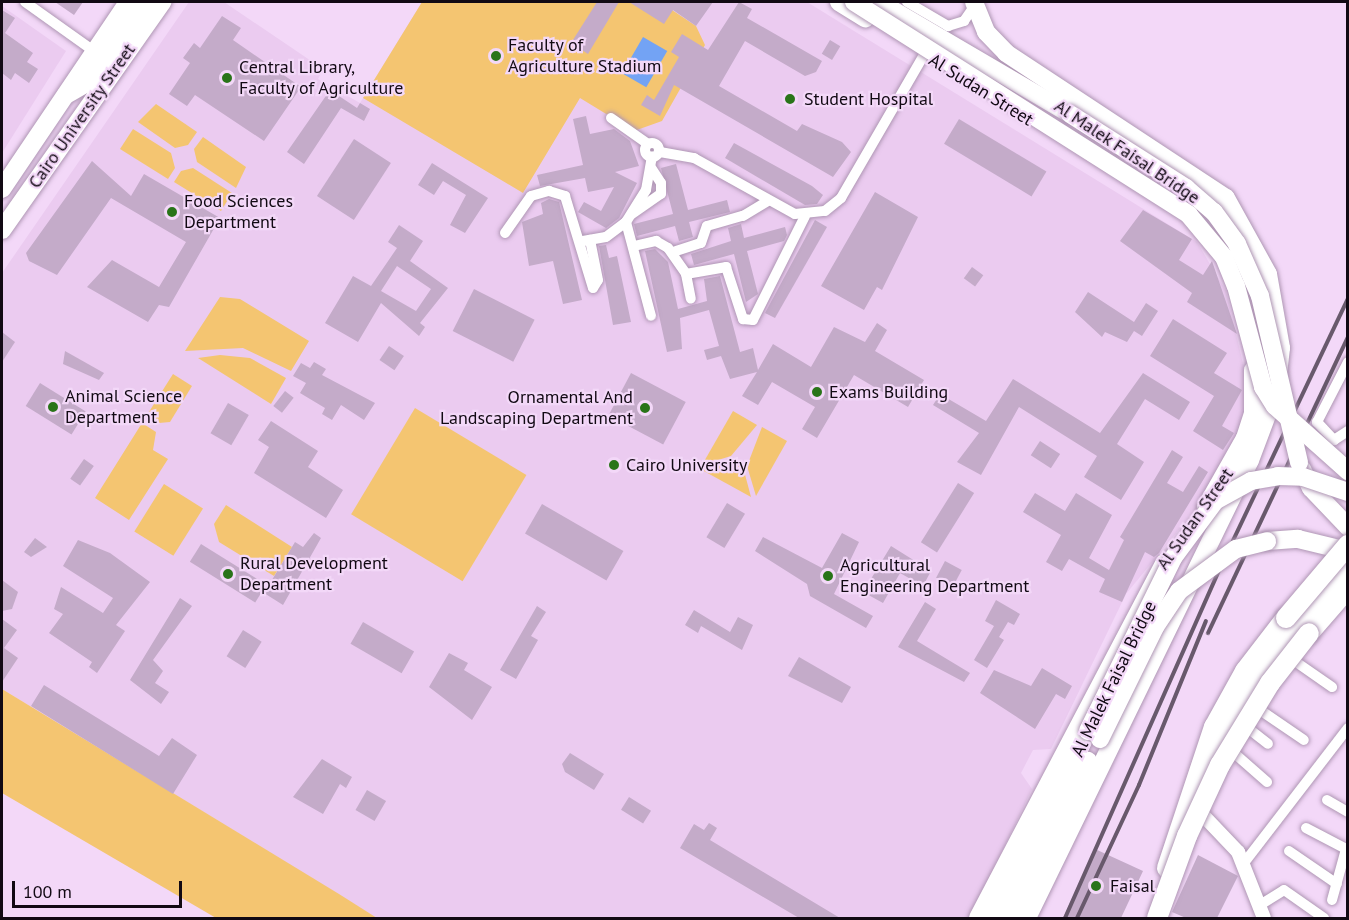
<!DOCTYPE html>
<style>
body{margin:0}
#map{position:relative;width:1349px;height:920px;overflow:hidden;background:#f3d8f8;font-family:"PT Sans",sans-serif}
div>[style]{position:absolute}
[style*='--x']{left:calc(var(--x)*1px);top:calc(var(--y)*1px);width:calc(var(--w)*1px);rotate:calc(var(--a)*1deg)}
.built>*{inset:0;background:#ebcbf0}
.green>*{inset:0;background:#f4c571;transform-origin:0 0}
.water>*{inset:0;background:#73a3f4;transform-origin:0 0}
.building>*{inset:0;background:#c4abc9;transform-origin:0 0}
.roads{filter:drop-shadow(0 0 2px #af96b4) drop-shadow(0 0 2px #af96b4)}
.minor>*{height:10px;margin:-5px;padding:0 5px;transform-origin:5px;border-radius:5px;background:#fff}
.minor>.ring{margin:-5px;padding:0;box-sizing:content-box;background:none;border:10px solid #fff;border-radius:50%}
.tertiary>*{height:14px;margin:-7px;padding:0 7px;transform-origin:7px;border-radius:7px;background:#fff}
.secondary>*{height:15px;margin:-7.5px;padding:0 7.5px;transform-origin:7.5px;border-radius:7.5px;background:#fff}
.primary>*{height:18px;margin:-9px;padding:0 9px;transform-origin:9px;border-radius:9px;background:#fff}
.trunk>*{height:18px;margin:-9px;padding:0 9px;transform-origin:9px;border-radius:9px;background:#fff}
.motorway>*{height:20px;margin:-10px;padding:0 10px;transform-origin:10px;border-radius:10px;background:#fff}
.rail>*{height:4px;margin:-2px;padding:0 2px;transform-origin:2px;border-radius:2px;background:#68596c}
.bridges{filter:drop-shadow(0 0 2px #af96b4) drop-shadow(0 0 2px #af96b4)}
.primary-bridge>*{height:18px;margin:-9px;padding:0 9px;transform-origin:9px;border-radius:9px;background:#fff}
.motorway-bridge>*{height:20px;margin:-10px;padding:0 10px;transform-origin:10px;border-radius:10px;background:#fff}
.dots>*{width:16px;height:16px;translate:-50% -50%;box-sizing:border-box;border:3px solid #f3d8f8;border-radius:50%}
span{translate:-50% -50%;white-space:nowrap;text-align:center;line-height:1.15;-webkit-text-stroke:4.5px #f3d8f8;paint-order:stroke}
.poi-label{font-size:18px;color:#110913}
.left{translate:0 -50%;text-align:left}
.right{translate:-100% -50%;text-align:right}
.street-label{font-size:18px;color:#110913}
.frame{position:absolute;inset:0;border:3px solid #110913;pointer-events:none}
.scale{position:absolute;left:12px;top:881px;width:170px;height:27px;box-sizing:border-box;border:3px solid #110913;border-top:0;padding-left:8px;font-size:18px;line-height:21px;white-space:nowrap;color:#110913;-webkit-text-stroke:4px #f3d8f8;paint-order:stroke}
</style>
<div id="map">
<div class="built">
<i style="clip-path:polygon(189px 2px,224px 2px,323px 69px,318px 79px,360px 103px,422px 2px,807px 2px,1197px 242px,1226px 291px,1252px 402px,1209px 493px,1126px 594px,1051px 749px,1033px 750px,1021px 773px,1032px 789px,970px 918px,377px 918px,2px 689px,2px 273px)"></i>
<i style="clip-path:polygon(2px 6px,66px 51px,2px 153px)"></i>
</div>
<div class="green">
<i style="clip-path:polygon(422px 2px,660px 2px,696px 26px,705px 45px,662px 121px,634px 131px,580px 98px,523px 193px,363px 98px)"></i>
<i style="clip-path:polygon(156px 104px,197px 132px,188px 145px,175px 148px,138px 122px)"></i>
<i style="clip-path:polygon(133px 129px,171px 153px,175px 168px,168px 179px,120px 149px)"></i>
<i style="clip-path:polygon(203px 137px,246px 167px,236px 188px,197px 162px,194px 149px)"></i>
<i style="clip-path:polygon(193px 168px,232px 193px,221px 211px,174px 182px,181px 171px)"></i>
<i style="clip-path:polygon(220px 297px,240px 299px,309px 341px,291px 371px,243px 348px,185px 351px)"></i>
<i style="clip-path:polygon(220px 355px,250px 358px,286px 378px,271px 404px,198px 358px)"></i>
<i style="clip-path:polygon(173px 374px,192px 386px,170px 422px,159px 423px,147px 415px)"></i>
<i style="left:415px;top:408px;width:130px;height:124px;rotate:31deg"></i>
<i style="clip-path:polygon(733px 411px,757px 425px,731px 456px,702px 465px)"></i>
<i style="clip-path:polygon(142px 423px,156px 432px,153px 450px,168px 459px,129px 520px,95px 498px)"></i>
<i style="clip-path:polygon(762px 427px,787px 441px,756px 496px,747px 466px)"></i>
<i style="clip-path:polygon(732px 461px,743px 467px,751px 497px,702px 470px)"></i>
<i style="left:164px;top:484px;width:46px;height:56px;rotate:32deg"></i>
<i style="clip-path:polygon(226px 505px,292px 547px,274px 576px,219px 542px,214px 524px)"></i>
<i style="clip-path:polygon(2px 689px,339px 894px,377px 918px,216px 918px,2px 793px)"></i>
</div>
<div class="water">
<i style="left:643px;top:37px;width:28px;height:42px;rotate:30deg"></i>
</div>
<div class="building">
<i style="clip-path:polygon(55px 2px,83px 2px,74px 15px)"></i>
<i style="clip-path:polygon(597px 2px,619px 2px,588px 54px,571px 43px)"></i>
<i style="clip-path:polygon(629px 2px,713px 2px,696px 26px,673px 10px,664px 24px)"></i>
<i style="clip-path:polygon(739px 2px,752px 9px,747px 18px,822px 61px,816px 72px,805px 76px,745px 41px,719px 86px,797px 131px,802px 124px,842px 142px,851px 152px,833px 177px,674px 85px,660px 116px,641px 105px,647px 95px,654px 100px,679px 57px,671px 52px,682px 34px,708px 50px)"></i>
<i style="clip-path:polygon(2px 10px,15px 18px,5px 33px,33px 53px,27px 62px,38px 69px,29px 83px,15px 73px,11px 80px,2px 73px)"></i>
<i style="clip-path:polygon(222px 16px,241px 28px,233px 40px,301px 87px,264px 141px,195px 95px,187px 106px,169px 94px,190px 63px,183px 58px,194px 43px,200px 48px)"></i>
<i style="left:830px;top:40px;width:12px;height:16px;rotate:31deg"></i>
<i style="clip-path:polygon(330px 90px,357px 108px,360px 103px,370px 109px,364px 121px,341px 108px,304px 164px,287px 152px)"></i>
<i style="clip-path:polygon(586px 116px,590px 134px,614px 129px,630px 141px,639px 166px,615px 172px,637px 183px,619px 218px,606px 228px,578px 212px,584px 202px,601px 211px,614px 187px,588px 192px,585px 178px,540px 186px,537px 175px,583px 165px,573px 119px)"></i>
<i style="left:959px;top:119px;width:102px;height:29px;rotate:31deg"></i>
<i style="left:354px;top:139px;width:44px;height:68px;rotate:33deg"></i>
<i style="clip-path:polygon(734px 143px,812px 186px,823px 195px,817px 204px,805px 205px,725px 158px)"></i>
<i style="clip-path:polygon(92px 161px,131px 196px,144px 174px,220px 218px,169px 307px,159px 305px,148px 322px,87px 287px,112px 260px,159px 287px,186px 242px,111px 198px,57px 275px,29px 261px,26px 253px)"></i>
<i style="clip-path:polygon(432px 163px,488px 198px,465px 233px,450px 225px,466px 195px,443px 181px,434px 195px,418px 185px)"></i>
<i style="clip-path:polygon(676px 164px,688px 210px,727px 200px,730px 212px,689px 222px,693px 237px,679px 241px,675px 226px,637px 236px,634px 224px,673px 214px,661px 168px)"></i>
<i style="clip-path:polygon(875px 192px,918px 217px,882px 290px,877px 287px,864px 310px,821px 286px)"></i>
<i style="clip-path:polygon(549px 199px,559px 202px,582px 300px,563px 304px,553px 261px,529px 266px,522px 222px,543px 214px,541px 203px)"></i>
<i style="clip-path:polygon(1143px 210px,1192px 239px,1179px 260px,1203px 275px,1212px 261px,1237px 334px,1187px 302px,1192px 293px,1120px 241px)"></i>
<i style="clip-path:polygon(815px 220px,827px 227px,775px 318px,765px 313px)"></i>
<i style="clip-path:polygon(741px 224px,744px 238px,785px 227px,787px 235px,784px 241px,747px 251px,758px 294px,746px 302px,734px 254px,694px 265px,691px 254px,731px 241px,728px 228px)"></i>
<i style="clip-path:polygon(evenodd,399px 225px,423px 241px,410px 261px,448px 288px,420px 323px,425px 327px,419px 336px,381px 303px,358px 342px,325px 323px,353px 276px,371px 286px,397px 248px,388px 242px,399px 225px,397px 266px,431px 289px,416px 311px,381px 291px,397px 266px)"></i>
<i style="clip-path:polygon(606px 245px,609px 258px,617px 256px,631px 322px,613px 325px,599px 246px)"></i>
<i style="clip-path:polygon(655px 249px,668px 262px,678px 309px,707px 301px,704px 279px,720px 276px,740px 352px,753px 348px,758px 370px,773px 344px,811px 367px,834px 327px,865px 342px,877px 323px,887px 330px,875px 351px,924px 380px,908px 407px,854px 375px,817px 438px,802px 429px,815px 407px,772px 382px,758px 405px,742px 396px,757px 372px,730px 379px,721px 356px,707px 360px,704px 350px,719px 346px,709px 310px,680px 318px,682px 349px,667px 352px,645px 251px)"></i>
<i style="left:972px;top:267px;width:14px;height:14px;rotate:36deg"></i>
<i style="left:474px;top:289px;width:68px;height:47px;rotate:27deg"></i>
<i style="clip-path:polygon(1088px 292px,1134px 322px,1146px 303px,1158px 311px,1142px 336px,1134px 331px,1127px 342px,1105px 332px,1102px 337px,1075px 312px)"></i>
<i style="clip-path:polygon(1173px 319px,1227px 353px,1214px 373px,1242px 390px,1222px 426px,1234px 433px,1223px 450px,1193px 431px,1214px 396px,1150px 356px)"></i>
<i style="clip-path:polygon(2px 332px,15px 342px,2px 362px)"></i>
<i style="left:389px;top:346px;width:18px;height:17px;rotate:34deg"></i>
<i style="clip-path:polygon(65px 351px,104px 373px,99px 380px,63px 364px)"></i>
<i style="clip-path:polygon(314px 362px,326px 369px,322px 375px,375px 403px,364px 420px,341px 405px,332px 420px,322px 414px,325px 408px,300px 393px,306px 383px,293px 376px,301px 363px,310px 368px)"></i>
<i style="left:631px;top:373px;width:62px;height:48px;rotate:28deg"></i>
<i style="clip-path:polygon(1143px 373px,1190px 402px,1179px 420px,1145px 399px,1117px 444px,1144px 462px,1121px 500px,1084px 477px,1097px 456px,1019px 407px,981px 475px,957px 462px,979px 433px,933px 405px,940px 394px,986px 421px,1013px 379px,1100px 433px)"></i>
<i style="left:40px;top:383px;width:54px;height:27px;rotate:32deg"></i>
<i style="left:285px;top:391px;width:11px;height:19px;rotate:38deg"></i>
<i style="left:228px;top:403px;width:24px;height:35px;rotate:30deg"></i>
<i style="clip-path:polygon(271px 421px,318px 451px,308px 467px,343px 490px,326px 518px,254px 473px,269px 447px,258px 440px)"></i>
<i style="left:1040px;top:441px;width:24px;height:17px;rotate:33deg"></i>
<i style="clip-path:polygon(1172px 450px,1183px 457px,1167px 483px,1183px 492px,1199px 466px,1208px 472px,1159px 553px,1154px 557px,1145px 552px,1122px 602px,1099px 592px,1105px 579px,1069px 559px,1062px 571px,1046px 562px,1061px 535px,1023px 512px,1035px 493px,1065px 511px,1076px 493px,1112px 515px,1089px 558px,1109px 570px,1124px 540px,1120px 537px)"></i>
<i style="left:84px;top:459px;width:12px;height:24px;rotate:35deg"></i>
<i style="left:958px;top:483px;width:19px;height:70px;rotate:32deg"></i>
<i style="left:727px;top:503px;width:21px;height:40px;rotate:31deg"></i>
<i style="left:542px;top:504px;width:94px;height:34px;rotate:30deg"></i>
<i style="clip-path:polygon(314px 533px,321px 538px,283px 605px,264px 593px,295px 542px,303px 547px)"></i>
<i style="clip-path:polygon(842px 533px,859px 542px,834px 594px,873px 616px,866px 628px,810px 596px,807px 584px,755px 551px,763px 537px,822px 568px)"></i>
<i style="clip-path:polygon(35px 538px,47px 547px,31px 557px,24px 552px)"></i>
<i style="clip-path:polygon(78px 540px,110px 553px,150px 582px,116px 625px,125px 631px,97px 673px,89px 667px,92px 662px,49px 633px,63px 614px,54px 609px,61px 587px,103px 613px,113px 598px,63px 566px)"></i>
<i style="left:201px;top:544px;width:77px;height:21px;rotate:32deg"></i>
<i style="clip-path:polygon(891px 546px,931px 571px,923px 586px,900px 573px,883px 603px,863px 592px)"></i>
<i style="left:945px;top:561px;width:19px;height:19px;rotate:28deg"></i>
<i style="clip-path:polygon(2px 580px,18px 592px,12px 609px,2px 611px)"></i>
<i style="clip-path:polygon(180px 598px,192px 606px,153px 660px,163px 671px,155px 683px,169px 692px,161px 704px,130px 680px)"></i>
<i style="clip-path:polygon(996px 600px,1020px 614px,1014px 625px,1008px 622px,999px 637px,1004px 640px,987px 668px,974px 660px,994px 626px,985px 621px)"></i>
<i style="clip-path:polygon(925px 602px,936px 609px,917px 641px,970px 673px,964px 682px,898px 647px)"></i>
<i style="clip-path:polygon(537px 606px,546px 612px,531px 636px,538px 640px,516px 679px,500px 670px)"></i>
<i style="clip-path:polygon(694px 610px,730px 632px,738px 617px,753px 625px,742px 650px,701px 626px,698px 633px,685px 625px)"></i>
<i style="clip-path:polygon(2px 619px,17px 630px,4px 648px,18px 658px,2px 682px)"></i>
<i style="left:363px;top:622px;width:59px;height:25px;rotate:30deg"></i>
<i style="left:243px;top:630px;width:22px;height:31px;rotate:32deg"></i>
<i style="clip-path:polygon(449px 653px,468px 663px,464px 670px,492px 687px,472px 720px,429px 687px)"></i>
<i style="clip-path:polygon(799px 657px,851px 687px,842px 703px,788px 676px)"></i>
<i style="clip-path:polygon(1042px 668px,1072px 686px,1065px 699px,1056px 694px,1035px 729px,980px 693px,994px 670px,1031px 686px)"></i>
<i style="clip-path:polygon(44px 685px,159px 756px,172px 738px,197px 755px,173px 794px,31px 706px)"></i>
<i style="clip-path:polygon(570px 753px,604px 774px,594px 790px,565px 772px,562px 764px)"></i>
<i style="clip-path:polygon(322px 759px,352px 777px,346px 788px,340px 784px,323px 814px,293px 797px)"></i>
<i style="left:367px;top:790px;width:22px;height:23px;rotate:30deg"></i>
<i style="left:629px;top:797px;width:26px;height:15px;rotate:32deg"></i>
<i style="clip-path:polygon(709px 823px,717px 828px,710px 840px,840px 918px,799px 918px,680px 848px,694px 824px,704px 830px)"></i>
<i style="clip-path:polygon(1095px 849px,1143px 871px,1121px 918px,1063px 918px)"></i>
<i style="clip-path:polygon(1198px 855px,1238px 876px,1217px 918px,1186px 918px,1172px 912px)"></i>
</div>
<div class="roads">
<div class="minor">
<i style="--x:25;--y:2;--w:86;--a:35.5"></i>
<i style="--x:907;--y:2;--w:48;--a:30.3"></i>
<i style="--x:948;--y:26;--w:17;--a:-17"></i>
<i style="--x:964;--y:21;--w:19;--a:-55"></i>
<i style="--x:611;--y:118;--w:45;--a:35.1"></i>
<i class="ring" style="left:645px;top:143px;width:4px;height:4px"></i>
<i style="--x:660;--y:152;--w:35;--a:10"></i>
<i style="--x:694;--y:158;--w:115;--a:29"></i>
<i style="--x:795;--y:214;--w:30;--a:-6"></i>
<i style="--x:825;--y:211;--w:21;--a:-39"></i>
<i style="--x:841;--y:198;--w:165;--a:-59.9"></i>
<i style="--x:632;--y:214;--w:35;--a:-35"></i>
<i style="--x:661;--y:194;--w:11;--a:-90"></i>
<i style="--x:661;--y:183;--w:17;--a:-123"></i>
<i style="--x:626;--y:222;--w:97;--a:75.1"></i>
<i style="--x:505;--y:233;--w:45;--a:-54.9"></i>
<i style="--x:531;--y:196;--w:19;--a:-16"></i>
<i style="--x:549;--y:191;--w:17;--a:17"></i>
<i style="--x:565;--y:196;--w:96;--a:73.1"></i>
<i style="--x:593;--y:288;--w:9;--a:-58"></i>
<i style="--x:598;--y:280;--w:41;--a:-101.3"></i>
<i style="--x:583;--y:241;--w:23;--a:-10"></i>
<i style="--x:606;--y:237;--w:25;--a:-37"></i>
<i style="--x:626;--y:222;--w:38;--a:-58"></i>
<i style="--x:646;--y:190;--w:34;--a:-80"></i>
<i style="--x:634;--y:246;--w:23;--a:-13"></i>
<i style="--x:656;--y:241;--w:14;--a:30"></i>
<i style="--x:668;--y:248;--w:32;--a:55"></i>
<i style="--x:686;--y:274;--w:25;--a:79"></i>
<i style="--x:673;--y:252;--w:29;--a:-18"></i>
<i style="--x:701;--y:243;--w:18;--a:-71"></i>
<i style="--x:707;--y:226;--w:37;--a:-16"></i>
<i style="--x:743;--y:216;--w:29;--a:-31"></i>
<i style="--x:686;--y:274;--w:41;--a:-9.9"></i>
<i style="--x:726;--y:267;--w:55;--a:71.9"></i>
<i style="--x:743;--y:319;--w:10;--a:6"></i>
<i style="--x:753;--y:320;--w:116;--a:-63.4"></i>
<i style="--x:1348;--y:362;--w:68;--a:117.3"></i>
<i style="--x:1317;--y:422;--w:25;--a:47"></i>
<i style="--x:1334;--y:440;--w:17;--a:-33"></i>
<i style="--x:1296;--y:662;--w:44;--a:34.8"></i>
<i style="--x:1260;--y:710;--w:53;--a:34.3"></i>
<i style="--x:1249;--y:729;--w:24;--a:38"></i>
<i style="--x:1234;--y:753;--w:44;--a:41.3"></i>
<i style="--x:1327;--y:800;--w:24;--a:30"></i>
<i style="--x:1306;--y:828;--w:47;--a:27.6"></i>
<i style="--x:1289;--y:851;--w:58;--a:34.5"></i>
<i style="--x:1244;--y:863;--w:170;--a:-52.4"></i>
<i style="--x:1332;--y:900;--w:53;--a:-74.6"></i>
<i style="--x:1260;--y:905;--w:28;--a:-32"></i>
<i style="--x:1284;--y:890;--w:49;--a:35"></i>
</div>
<div class="tertiary">
<i style="--x:1199;--y:811;--w:57;--a:46.4"></i>
<i style="--x:1238;--y:852;--w:71;--a:68.5"></i>
</div>
<div class="secondary">
<i style="--x:1209;--y:767;--w:109;--a:-60.4"></i>
<i style="--x:1263;--y:672;--w:135;--a:-51"></i>
</div>
<div class="primary">
<i style="--x:839;--y:2;--w:31;--a:32"></i>
<i style="--x:879;--y:2;--w:221;--a:30.4"></i>
<i style="--x:974;--y:2;--w:32;--a:68"></i>
<i style="--x:986;--y:32;--w:29;--a:46"></i>
<i style="--x:1006;--y:53;--w:263;--a:33.4"></i>
<i style="--x:1226;--y:198;--w:87;--a:61.1"></i>
<i style="--x:1268;--y:274;--w:75;--a:80"></i>
<i style="--x:1281;--y:348;--w:43;--a:96.6"></i>
<i style="--x:1276;--y:391;--w:74;--a:110.6"></i>
<i style="--x:1250;--y:460;--w:509;--a:115.96"></i>
<i style="--x:2;--y:189;--w:225;--a:-56"></i>
<i style="--x:2;--y:230;--w:279;--a:-54.9"></i>
<i style="--x:1302;--y:469;--w:21;--a:65"></i>
<i style="--x:1311;--y:488;--w:54;--a:46.5"></i>
<i style="--x:1206;--y:507;--w:79;--a:-60.5"></i>
<i style="--x:1245;--y:438;--w:26;--a:-72"></i>
<i style="--x:1253;--y:413;--w:43;--a:-90"></i>
<i style="--x:1267;--y:541;--w:31;--a:-4"></i>
<i style="--x:1298;--y:539;--w:51;--a:13.5"></i>
<i style="--x:978;--y:918;--w:401;--a:-62.3"></i>
<i style="--x:996;--y:918;--w:208;--a:-63.8"></i>
<i style="--x:1011;--y:918;--w:175;--a:-63.9"></i>
</div>
<div class="trunk">
<i style="--x:66;--y:95;--w:22;--a:-30"></i>
<i style="--x:85;--y:84;--w:100;--a:-54.7"></i>
</div>
<div class="motorway">
<i style="--x:1309;--y:633;--w:60;--a:-49.1"></i>
<i style="--x:1167;--y:868;--w:149;--a:-71.6"></i>
<i style="--x:1214;--y:727;--w:64;--a:-61"></i>
<i style="--x:1245;--y:671;--w:67;--a:-52.3"></i>
</div>
</div>
<div class="rail">
<i style="--x:1208;--y:633;--w:327;--a:-64.7"></i>
<i style="--x:1065;--y:918;--w:381;--a:-66.1"></i>
<i style="--x:1219;--y:570;--w:301;--a:-64.6"></i>
<i style="--x:1077;--y:918;--w:147;--a:-65"></i>
<i style="--x:1139;--y:785;--w:177;--a:-67.8"></i>
</div>
<div class="bridges">
<div class="primary-bridge">
<i style="--x:854;--y:2;--w:397;--a:32.4"></i>
<i style="--x:1189;--y:215;--w:55;--a:50.2"></i>
<i style="--x:1224;--y:257;--w:31;--a:68"></i>
<i style="--x:1236;--y:286;--w:105;--a:75"></i>
<i style="--x:1263;--y:387;--w:22;--a:58"></i>
<i style="--x:1275;--y:406;--w:98;--a:41.7"></i>
<i style="--x:1070;--y:114;--w:138;--a:32.5"></i>
<i style="--x:1186;--y:188;--w:37;--a:41"></i>
<i style="--x:1214;--y:212;--w:39;--a:54"></i>
<i style="--x:1237;--y:244;--w:57;--a:66.1"></i>
<i style="--x:1260;--y:296;--w:171;--a:76.8"></i>
<i style="--x:1088;--y:731;--w:193;--a:-63.8"></i>
<i style="--x:1173;--y:558;--w:71;--a:-53.6"></i>
<i style="--x:1215;--y:501;--w:41;--a:-29.1"></i>
<i style="--x:1251;--y:481;--w:27;--a:-10"></i>
<i style="--x:1278;--y:476;--w:25;--a:2"></i>
<i style="--x:1303;--y:477;--w:47;--a:18.4"></i>
<i style="--x:1100;--y:739;--w:125;--a:-63.8"></i>
<i style="--x:1155;--y:627;--w:43;--a:-56.3"></i>
<i style="--x:1179;--y:591;--w:71;--a:-36.4"></i>
<i style="--x:1236;--y:549;--w:32;--a:-14"></i>
</div>
<div class="motorway-bridge">
<i style="--x:1286;--y:618;--w:96;--a:-49.7"></i>
<i style="--x:1157;--y:918;--w:87;--a:-69.9"></i>
<i style="--x:1187;--y:836;--w:78;--a:-65.1"></i>
<i style="--x:1220;--y:765;--w:96;--a:-58.6"></i>
<i style="--x:1270;--y:683;--w:63;--a:-52"></i>
</div>
</div>
<div class="dots">
<i style="left:496px;top:56px;background:#297419"></i>
<i style="left:227px;top:78px;background:#297419"></i>
<i style="left:790px;top:99px;background:#297419"></i>
<i style="left:172px;top:212px;background:#297419"></i>
<i style="left:817px;top:392px;background:#297419"></i>
<i style="left:53px;top:407px;background:#297419"></i>
<i style="left:645px;top:408px;background:#297419"></i>
<i style="left:614px;top:465px;background:#297419"></i>
<i style="left:228px;top:574px;background:#297419"></i>
<i style="left:828px;top:576px;background:#297419"></i>
<i style="left:1096px;top:886px;background:#297419"></i>
</div>
<div class="poi-label">
<span class="left" style="left:508px;top:56px">Faculty of<br>Agriculture Stadium</span>
<span class="left" style="left:239px;top:78px">Central Library,<br>Faculty of Agriculture</span>
<span class="left" style="left:804px;top:99px">Student Hospital</span>
<span class="left" style="left:184px;top:212px">Food Sciences<br>Department</span>
<span class="left" style="left:829px;top:392px">Exams Building</span>
<span class="left" style="left:65px;top:407px">Animal Science<br>Department</span>
<span class="right" style="left:633px;top:408px">Ornamental And<br>Landscaping Department</span>
<span class="left" style="left:626px;top:465px">Cairo University</span>
<span class="left" style="left:240px;top:574px">Rural Development<br>Department</span>
<span class="left" style="left:840px;top:576px">Agricultural<br>Engineering Department</span>
<span class="left" style="left:1110px;top:886px">Faisal</span>
</div>
<div class="street-label">
<span style="left:981px;top:90px;rotate:32deg">Al Sudan Street</span>
<span style="left:82px;top:116px;rotate:-55deg">Cairo University Street</span>
<span style="left:1127px;top:152px;rotate:34deg">Al Malek Faisal Bridge</span>
<span style="left:1195px;top:519px;rotate:-55deg">Al Sudan Street</span>
<span style="left:1114px;top:679px;rotate:-64deg">Al Malek Faisal Bridge</span>
</div>
<div class="frame"></div>
<div class="scale">100 m</div>
</div>
